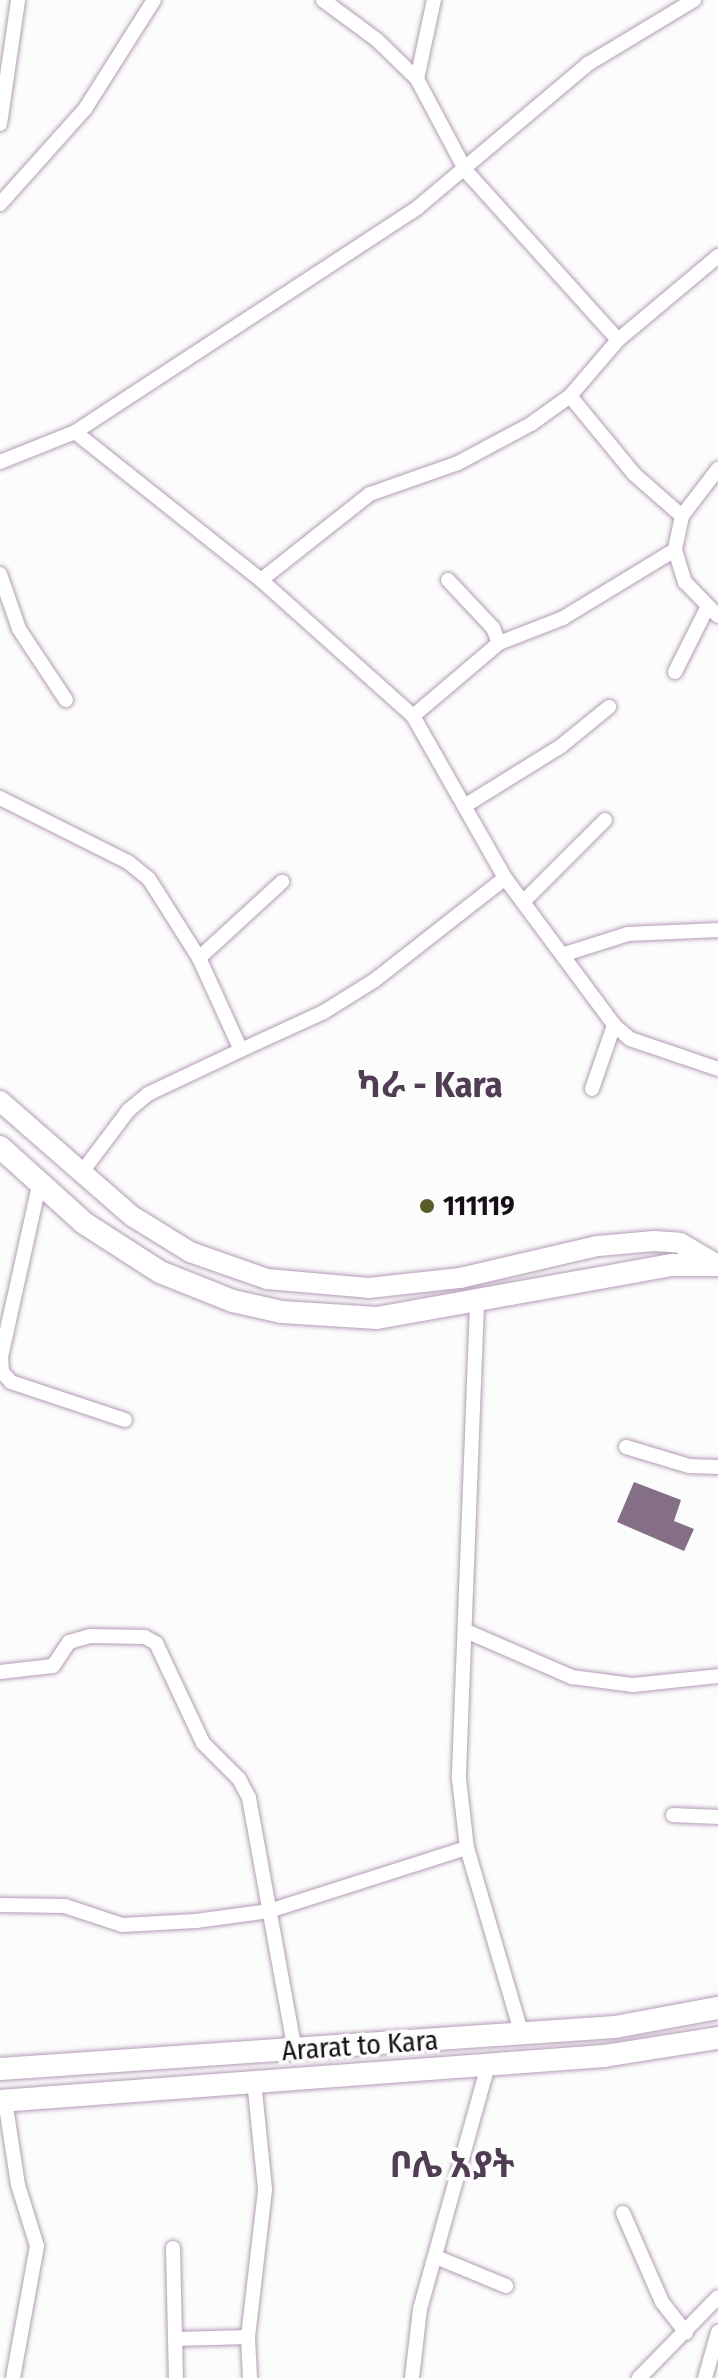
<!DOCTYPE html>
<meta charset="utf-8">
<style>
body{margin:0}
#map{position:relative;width:718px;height:2378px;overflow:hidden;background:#fcfcfc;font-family:"Fira Sans Condensed","Noto Sans Ethiopic",sans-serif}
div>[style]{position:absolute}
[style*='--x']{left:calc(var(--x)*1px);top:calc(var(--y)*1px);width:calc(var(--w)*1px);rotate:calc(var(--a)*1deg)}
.building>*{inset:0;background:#846f87}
.roads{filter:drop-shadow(0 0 2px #b39cb6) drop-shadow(0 0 2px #b39cb6)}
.street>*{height:14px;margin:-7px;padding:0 7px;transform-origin:7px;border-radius:7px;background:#fff}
.secondary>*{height:20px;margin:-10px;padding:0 10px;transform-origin:10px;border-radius:10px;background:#fff}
.primary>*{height:22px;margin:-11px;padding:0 11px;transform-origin:11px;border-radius:11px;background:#fff}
.dots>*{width:22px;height:22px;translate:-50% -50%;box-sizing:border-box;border:4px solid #fcfcfc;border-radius:50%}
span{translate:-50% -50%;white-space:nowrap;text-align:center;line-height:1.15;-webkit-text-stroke:7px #fcfcfc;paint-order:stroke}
.poi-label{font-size:28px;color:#170f18;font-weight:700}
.left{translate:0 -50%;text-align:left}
.street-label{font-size:28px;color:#170f18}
.district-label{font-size:36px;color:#503c53;font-weight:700}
</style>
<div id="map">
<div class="building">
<i style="clip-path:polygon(634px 1482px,681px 1500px,674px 1521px,694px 1529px,684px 1551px,617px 1522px)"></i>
</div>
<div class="roads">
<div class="street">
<i style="--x:323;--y:0;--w:67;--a:36.5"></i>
<i style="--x:377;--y:40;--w:56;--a:44.3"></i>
<i style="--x:417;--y:79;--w:104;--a:62"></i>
<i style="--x:466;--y:171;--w:227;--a:48"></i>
<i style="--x:618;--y:340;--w:131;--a:-40"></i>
<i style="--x:417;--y:79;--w:81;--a:-77.9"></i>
<i style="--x:0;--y:124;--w:125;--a:-81.7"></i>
<i style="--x:0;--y:204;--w:127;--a:-48.2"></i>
<i style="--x:85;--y:109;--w:129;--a:-57.7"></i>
<i style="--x:570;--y:396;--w:101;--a:50.6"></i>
<i style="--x:634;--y:474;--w:64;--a:41.2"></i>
<i style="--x:75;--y:432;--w:238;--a:38.5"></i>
<i style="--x:261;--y:580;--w:204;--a:41.8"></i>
<i style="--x:413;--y:716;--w:186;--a:60.4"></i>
<i style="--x:505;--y:878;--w:183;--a:53.4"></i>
<i style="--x:614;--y:1025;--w:21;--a:41"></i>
<i style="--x:630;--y:1039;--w:93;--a:18.8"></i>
<i style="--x:0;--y:462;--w:81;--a:-21.8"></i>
<i style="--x:75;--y:432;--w:409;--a:-33.2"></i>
<i style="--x:417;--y:208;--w:224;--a:-40.1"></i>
<i style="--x:588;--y:64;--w:124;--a:-31.1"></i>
<i style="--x:718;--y:469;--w:59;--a:127.5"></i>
<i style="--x:682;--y:516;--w:35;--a:102"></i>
<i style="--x:675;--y:550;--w:34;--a:73"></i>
<i style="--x:685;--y:582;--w:47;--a:45.9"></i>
<i style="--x:0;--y:574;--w:58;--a:70.9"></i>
<i style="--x:19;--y:629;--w:85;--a:56.5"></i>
<i style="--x:261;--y:580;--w:139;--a:-38.3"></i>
<i style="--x:370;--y:494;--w:93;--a:-19.4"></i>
<i style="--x:458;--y:463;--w:83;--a:-28.1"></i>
<i style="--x:531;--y:424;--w:48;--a:-35.7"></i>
<i style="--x:570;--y:396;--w:74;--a:-49.4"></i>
<i style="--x:448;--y:580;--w:66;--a:46.8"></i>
<i style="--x:493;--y:628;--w:16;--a:68"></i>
<i style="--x:675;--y:672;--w:72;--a:-63.4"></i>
<i style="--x:413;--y:716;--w:113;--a:-40.3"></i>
<i style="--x:499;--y:643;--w:69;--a:-21.3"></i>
<i style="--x:563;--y:618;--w:131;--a:-31.3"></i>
<i style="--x:0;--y:798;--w:143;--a:26.6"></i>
<i style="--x:128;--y:862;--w:27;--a:39"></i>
<i style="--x:149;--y:879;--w:93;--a:57.7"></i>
<i style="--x:199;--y:958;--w:101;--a:65.5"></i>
<i style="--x:241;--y:1050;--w:103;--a:154.7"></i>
<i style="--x:148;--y:1094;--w:26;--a:140"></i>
<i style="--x:128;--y:1111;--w:76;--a:127"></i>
<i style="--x:466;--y:805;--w:112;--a:-31.8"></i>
<i style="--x:561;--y:746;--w:62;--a:-39.1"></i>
<i style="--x:525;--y:900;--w:113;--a:-45"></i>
<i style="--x:565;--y:954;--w:66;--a:-17.6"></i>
<i style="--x:628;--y:934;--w:90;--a:-2.5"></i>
<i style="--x:199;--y:958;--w:113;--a:-42.5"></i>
<i style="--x:241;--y:1050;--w:89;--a:-24.6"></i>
<i style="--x:322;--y:1013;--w:62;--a:-31.9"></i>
<i style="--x:375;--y:980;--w:165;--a:-38.1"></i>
<i style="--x:592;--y:1089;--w:68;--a:-71"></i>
<i style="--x:40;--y:1181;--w:180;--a:102.5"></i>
<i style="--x:1;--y:1357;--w:15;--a:86"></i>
<i style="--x:2;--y:1372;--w:13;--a:48"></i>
<i style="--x:11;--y:1382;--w:120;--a:18.4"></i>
<i style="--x:477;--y:1304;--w:475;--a:92.2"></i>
<i style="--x:459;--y:1779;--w:69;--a:83.4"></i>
<i style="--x:467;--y:1848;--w:195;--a:73.6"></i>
<i style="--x:626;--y:1447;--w:66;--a:16.8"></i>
<i style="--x:689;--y:1466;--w:29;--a:2"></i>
<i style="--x:466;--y:1631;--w:116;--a:23.5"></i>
<i style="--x:572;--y:1677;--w:62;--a:7.5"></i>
<i style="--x:633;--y:1685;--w:85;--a:-6"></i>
<i style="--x:0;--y:1672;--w:53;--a:-6.5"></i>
<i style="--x:53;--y:1666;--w:29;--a:-56"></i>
<i style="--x:69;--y:1642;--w:22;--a:-16"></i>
<i style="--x:90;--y:1636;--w:55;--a:1"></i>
<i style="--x:145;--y:1637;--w:13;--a:29"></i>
<i style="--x:156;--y:1643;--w:110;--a:64.8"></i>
<i style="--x:203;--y:1743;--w:51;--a:45"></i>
<i style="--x:239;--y:1779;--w:21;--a:62"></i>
<i style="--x:249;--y:1798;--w:256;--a:79.7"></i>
<i style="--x:673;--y:1815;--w:45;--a:2.5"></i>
<i style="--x:0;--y:1905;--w:65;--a:0.9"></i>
<i style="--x:65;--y:1906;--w:60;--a:18.4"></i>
<i style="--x:122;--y:1925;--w:74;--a:-3.1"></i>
<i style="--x:196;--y:1921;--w:74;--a:-7.8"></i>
<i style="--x:269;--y:1911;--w:208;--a:-17.7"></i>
<i style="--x:5;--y:2100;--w:86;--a:81.3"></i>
<i style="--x:18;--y:2185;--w:64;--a:72.7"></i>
<i style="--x:37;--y:2246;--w:134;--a:100.3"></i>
<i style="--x:623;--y:2213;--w:97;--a:66.3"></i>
<i style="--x:662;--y:2302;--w:39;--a:52"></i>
<i style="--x:173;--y:2248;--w:130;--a:88.7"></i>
<i style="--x:436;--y:2257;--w:76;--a:22.5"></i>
<i style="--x:175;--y:2339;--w:73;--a:-1.6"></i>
<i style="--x:250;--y:2378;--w:41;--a:-92.8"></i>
<i style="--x:248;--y:2337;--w:149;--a:-83.4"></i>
<i style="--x:265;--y:2189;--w:109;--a:-95.8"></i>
<i style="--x:412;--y:2378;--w:69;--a:-83.4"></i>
<i style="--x:420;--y:2309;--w:252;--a:-74.4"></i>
<i style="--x:639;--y:2378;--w:113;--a:-45.7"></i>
<i style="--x:705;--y:2378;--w:48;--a:-74.2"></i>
</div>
<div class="secondary">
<i style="--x:0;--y:1101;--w:175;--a:41.1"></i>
<i style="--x:132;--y:1216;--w:68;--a:31.8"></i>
<i style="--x:190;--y:1252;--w:82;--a:19.3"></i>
<i style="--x:267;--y:1279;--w:102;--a:5"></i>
<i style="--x:369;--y:1288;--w:92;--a:-6.3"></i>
<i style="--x:460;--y:1278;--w:142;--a:-13.1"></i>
<i style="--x:598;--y:1246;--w:56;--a:-5.1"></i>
<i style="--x:654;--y:1241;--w:26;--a:4"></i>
<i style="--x:680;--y:1243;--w:44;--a:30.1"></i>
</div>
<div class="primary">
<i style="--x:0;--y:1147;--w:113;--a:42.1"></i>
<i style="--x:84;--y:1223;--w:90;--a:32.8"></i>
<i style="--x:160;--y:1272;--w:79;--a:21.7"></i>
<i style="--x:233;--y:1301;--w:50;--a:12.7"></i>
<i style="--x:282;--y:1312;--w:95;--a:3.6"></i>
<i style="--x:377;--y:1318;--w:301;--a:-10.2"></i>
<i style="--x:673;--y:1265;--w:45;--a:0"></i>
<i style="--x:0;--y:2069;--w:616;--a:-3.91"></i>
<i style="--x:615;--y:2027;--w:105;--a:-10.5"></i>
<i style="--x:0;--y:2101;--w:606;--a:-4.26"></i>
<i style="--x:604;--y:2056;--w:115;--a:-9"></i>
</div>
</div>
<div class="dots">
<i style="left:427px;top:1206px;background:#585c29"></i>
</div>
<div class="poi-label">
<span class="left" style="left:443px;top:1206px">111119</span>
</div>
<div class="street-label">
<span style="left:360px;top:2046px;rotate:-4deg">Ararat to Kara</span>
</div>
<div class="district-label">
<span style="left:430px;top:1086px">ካራ - Kara</span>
<span style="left:452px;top:2166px">ቦሌ አያት</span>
</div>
</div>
